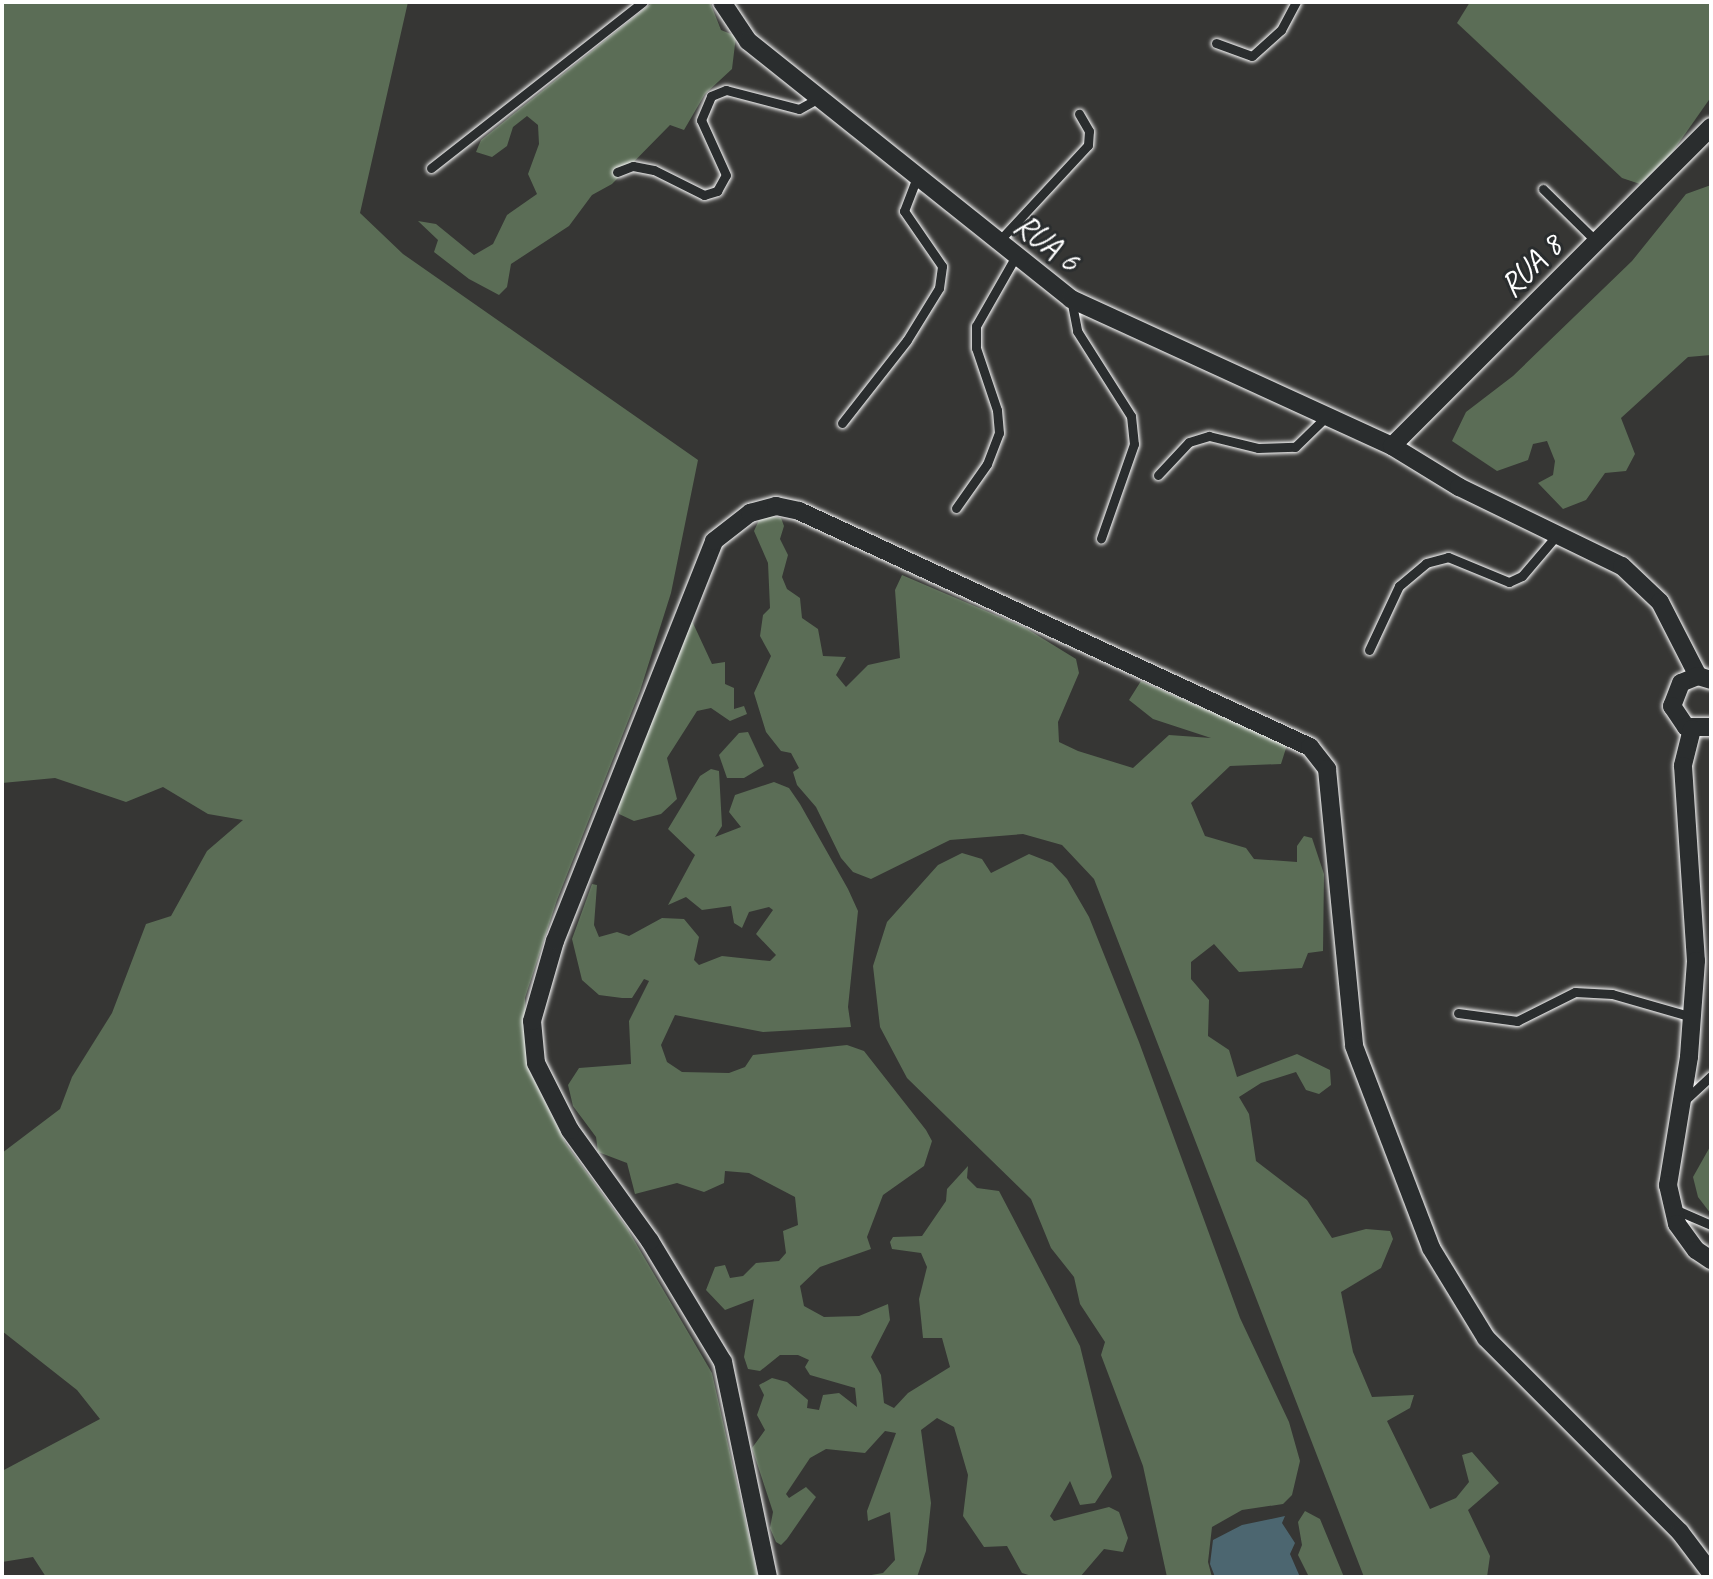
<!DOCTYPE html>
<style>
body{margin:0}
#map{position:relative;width:1713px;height:1579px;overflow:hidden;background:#363634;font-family:Caveat,sans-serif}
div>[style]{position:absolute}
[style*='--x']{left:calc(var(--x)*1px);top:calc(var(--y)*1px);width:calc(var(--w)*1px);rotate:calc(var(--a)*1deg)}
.green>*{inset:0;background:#5b6d56}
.water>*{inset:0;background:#4c6670}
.roads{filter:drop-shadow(0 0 2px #fff) drop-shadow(0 0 2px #fff)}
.lane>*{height:9px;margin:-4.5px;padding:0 4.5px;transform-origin:4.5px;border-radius:4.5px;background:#2a2d2e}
.street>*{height:18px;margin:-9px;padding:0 9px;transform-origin:9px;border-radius:9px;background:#2a2d2e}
span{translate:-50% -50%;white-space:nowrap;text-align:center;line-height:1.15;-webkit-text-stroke:6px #2a2d2e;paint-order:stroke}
.street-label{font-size:33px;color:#fff}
.frame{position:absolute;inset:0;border:4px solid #fff;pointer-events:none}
</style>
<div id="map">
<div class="green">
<i style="clip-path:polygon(6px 2px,408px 2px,360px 213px,403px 254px,698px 460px,671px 593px,640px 691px,557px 900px,525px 998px,527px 1066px,566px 1144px,627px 1228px,712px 1373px,758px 1577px,46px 1577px,33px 1557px,2px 1562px,2px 1471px,100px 1419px,77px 1390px,2px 1331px,2px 1153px,60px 1109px,72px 1077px,112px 1013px,146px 924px,171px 916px,207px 851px,243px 820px,208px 814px,163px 787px,126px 802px,55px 778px,2px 783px,2px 6px)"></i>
<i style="clip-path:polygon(653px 2px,710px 2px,721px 30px,736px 36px,732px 69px,705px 94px,684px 130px,670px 125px,612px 184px,592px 195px,569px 226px,511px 264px,507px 287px,499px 295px,469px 279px,434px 252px,438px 240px,418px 221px,436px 224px,474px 255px,493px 244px,507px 215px,537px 194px,528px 174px,539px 144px,538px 125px,527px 116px,513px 127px,507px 146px,492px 157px,476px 152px,481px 140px)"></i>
<i style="clip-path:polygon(1470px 2px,1711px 2px,1711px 97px,1671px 154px,1640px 184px,1622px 178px,1457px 23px)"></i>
<i style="clip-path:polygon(1711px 185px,1711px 355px,1688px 357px,1621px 418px,1635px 454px,1626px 471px,1605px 473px,1586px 500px,1563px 509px,1538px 483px,1553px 475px,1555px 461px,1547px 441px,1533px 444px,1528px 460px,1497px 471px,1452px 441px,1466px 412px,1513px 376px,1632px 261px,1686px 194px)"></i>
<i style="clip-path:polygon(769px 516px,781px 518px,784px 526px,780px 539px,788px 555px,782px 577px,787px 589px,800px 598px,802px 618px,818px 629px,823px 656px,846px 657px,836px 675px,846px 687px,868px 665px,900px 658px,895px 590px,902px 575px,1024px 627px,1076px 659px,1079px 673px,1058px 722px,1059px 742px,1078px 751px,1133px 768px,1169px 735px,1211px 738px,1153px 719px,1129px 700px,1141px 681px,1287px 745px,1281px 764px,1230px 766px,1191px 803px,1205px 836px,1246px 848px,1254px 859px,1297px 862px,1297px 846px,1304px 836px,1312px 838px,1324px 874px,1323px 951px,1308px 953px,1302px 968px,1239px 972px,1214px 944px,1191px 962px,1191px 979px,1209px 1000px,1208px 1036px,1229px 1050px,1237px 1077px,1297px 1054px,1330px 1070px,1331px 1085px,1319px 1094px,1306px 1090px,1296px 1072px,1261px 1083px,1239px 1097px,1249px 1114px,1256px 1161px,1307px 1200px,1332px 1238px,1366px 1229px,1390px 1231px,1393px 1239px,1381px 1268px,1341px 1292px,1353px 1352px,1372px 1397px,1414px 1395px,1410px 1408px,1387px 1421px,1430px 1509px,1456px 1498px,1469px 1482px,1462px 1455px,1472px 1452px,1499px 1483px,1468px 1510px,1490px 1556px,1487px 1577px,1364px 1577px,1094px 879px,1062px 845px,1023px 834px,950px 840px,871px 879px,853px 872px,841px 858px,816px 807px,797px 785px,793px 772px,799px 768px,791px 753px,781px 751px,766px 732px,754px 693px,771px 656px,760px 636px,763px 615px,770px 608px,768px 563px,754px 531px,759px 520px)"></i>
<i style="clip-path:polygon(692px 621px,712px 664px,725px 662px,725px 684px,734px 688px,734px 709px,744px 706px,747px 714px,730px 721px,711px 708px,697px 711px,667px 758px,677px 799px,661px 814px,634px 821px,619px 814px,618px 798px)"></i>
<i style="clip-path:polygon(748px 732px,764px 766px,744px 778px,727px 778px,719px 755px,739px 733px)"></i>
<i style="clip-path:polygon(711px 769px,719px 771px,722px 826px,715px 837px,741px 827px,729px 812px,735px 795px,774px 782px,789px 788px,800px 804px,848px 889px,858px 911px,848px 1007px,851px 1027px,763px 1032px,675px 1015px,661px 1045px,667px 1062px,682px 1072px,729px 1073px,745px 1067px,753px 1055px,847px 1045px,864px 1051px,926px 1130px,932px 1141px,924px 1166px,883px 1195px,867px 1237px,871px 1249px,820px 1267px,800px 1286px,804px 1306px,824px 1317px,859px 1316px,888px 1304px,890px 1320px,871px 1357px,881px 1375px,884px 1403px,894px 1408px,908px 1393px,950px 1367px,942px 1338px,923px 1338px,919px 1299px,927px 1267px,921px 1253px,892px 1249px,890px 1242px,893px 1237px,922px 1236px,946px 1201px,947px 1189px,968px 1166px,967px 1178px,977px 1188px,999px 1191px,1080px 1346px,1112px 1477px,1095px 1503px,1080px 1505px,1070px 1481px,1050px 1516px,1054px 1521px,1109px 1507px,1119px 1512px,1128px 1538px,1123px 1552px,1104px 1549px,1080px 1577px,1035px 1577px,1022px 1573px,1007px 1546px,984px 1547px,963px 1516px,968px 1475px,954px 1427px,937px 1418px,921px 1430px,931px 1503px,926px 1551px,917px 1577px,860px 1577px,883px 1573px,895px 1560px,890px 1512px,868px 1521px,867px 1511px,896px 1433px,885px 1431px,865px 1453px,826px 1449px,810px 1458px,786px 1494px,789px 1498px,806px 1487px,816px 1497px,787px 1539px,781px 1545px,776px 1542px,770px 1528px,773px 1512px,752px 1448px,765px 1430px,757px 1415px,764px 1395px,759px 1385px,772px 1378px,787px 1382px,808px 1400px,807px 1408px,819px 1410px,823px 1395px,839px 1393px,857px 1407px,855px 1388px,810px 1375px,805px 1367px,809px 1360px,798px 1355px,780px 1355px,760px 1371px,748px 1369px,744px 1357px,754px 1299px,725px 1310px,706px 1290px,715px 1267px,725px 1265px,730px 1278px,743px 1276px,756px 1263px,779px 1261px,786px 1253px,783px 1231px,798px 1225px,795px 1197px,749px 1173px,725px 1171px,724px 1183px,704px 1192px,677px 1183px,635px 1194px,627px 1163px,598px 1152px,596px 1137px,573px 1106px,568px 1085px,579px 1068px,631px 1064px,629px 1021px,649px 981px,644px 979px,632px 998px,622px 998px,599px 995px,582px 980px,572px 939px,592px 884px,597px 885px,594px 925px,599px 937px,617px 932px,629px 936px,662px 918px,684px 919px,699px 937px,694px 960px,699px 965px,722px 956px,770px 961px,776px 955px,756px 934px,773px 910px,769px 907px,749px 912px,742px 928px,734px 923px,731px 906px,702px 910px,686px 897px,668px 905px,695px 855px,668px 829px,700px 776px)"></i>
<i style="clip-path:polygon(962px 853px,982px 859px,991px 873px,1029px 854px,1052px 863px,1067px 879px,1089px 917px,1139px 1042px,1240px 1318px,1289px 1422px,1300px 1461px,1292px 1495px,1283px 1504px,1242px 1510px,1212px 1527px,1208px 1562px,1212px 1577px,1167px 1577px,1143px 1466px,1101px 1355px,1105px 1342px,1080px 1304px,1074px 1277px,1051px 1248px,1031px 1199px,907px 1078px,880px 1027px,873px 966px,887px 922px,938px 865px)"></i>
<i style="clip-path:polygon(1711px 1145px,1711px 1214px,1698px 1197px,1693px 1177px)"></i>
<i style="clip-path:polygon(1305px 1511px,1320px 1519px,1344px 1577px,1309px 1577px,1298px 1555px,1302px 1545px,1298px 1522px)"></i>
</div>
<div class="water">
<i style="clip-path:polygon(1285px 1516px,1282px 1523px,1295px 1543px,1290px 1554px,1300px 1577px,1215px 1577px,1210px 1564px,1213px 1540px,1242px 1525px)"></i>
</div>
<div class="roads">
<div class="lane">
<i style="--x:1216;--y:43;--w:38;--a:20"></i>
<i style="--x:1252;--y:56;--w:39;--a:-42"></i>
<i style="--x:1281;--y:30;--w:32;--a:-62"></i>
<i style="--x:431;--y:168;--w:269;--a:-38.1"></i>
<i style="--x:617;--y:172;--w:17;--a:-21"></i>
<i style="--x:633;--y:166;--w:21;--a:11"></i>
<i style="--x:654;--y:170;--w:56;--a:26.6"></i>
<i style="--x:704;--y:195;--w:14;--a:-17"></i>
<i style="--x:717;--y:191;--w:18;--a:-61"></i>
<i style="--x:726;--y:175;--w:60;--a:-114.4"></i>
<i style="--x:701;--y:120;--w:26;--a:-67"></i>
<i style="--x:711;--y:96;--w:16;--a:-22"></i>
<i style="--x:726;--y:90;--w:75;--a:14.6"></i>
<i style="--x:799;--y:109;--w:23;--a:-29"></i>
<i style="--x:1543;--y:189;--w:76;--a:44.5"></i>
<i style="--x:998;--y:242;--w:132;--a:-47.1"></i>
<i style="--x:1088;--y:145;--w:14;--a:-86"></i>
<i style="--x:1089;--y:131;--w:20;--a:-120"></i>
<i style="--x:1071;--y:299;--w:33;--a:79"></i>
<i style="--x:1077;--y:331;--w:101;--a:57.6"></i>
<i style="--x:1131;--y:416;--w:28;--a:84"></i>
<i style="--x:1134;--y:444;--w:100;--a:109.3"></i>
<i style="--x:842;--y:423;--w:105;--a:-51.9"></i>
<i style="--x:907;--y:340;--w:61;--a:-58.4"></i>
<i style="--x:939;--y:288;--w:22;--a:-82"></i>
<i style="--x:942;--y:266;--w:67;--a:-124.6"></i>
<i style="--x:904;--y:211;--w:36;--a:-69"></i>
<i style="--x:1158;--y:475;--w:45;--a:-46.8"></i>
<i style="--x:1189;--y:442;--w:21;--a:-17"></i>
<i style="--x:1209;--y:436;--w:50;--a:13.8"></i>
<i style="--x:1258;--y:448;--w:37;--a:-2"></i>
<i style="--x:1295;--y:447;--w:43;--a:-44.1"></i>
<i style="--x:956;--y:508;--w:54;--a:-54.8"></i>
<i style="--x:987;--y:464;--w:33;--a:-69"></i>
<i style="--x:999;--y:433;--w:23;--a:-95"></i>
<i style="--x:997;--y:410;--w:65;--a:-108.7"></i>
<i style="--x:976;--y:348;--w:22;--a:-90"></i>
<i style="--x:976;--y:326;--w:81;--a:-60.3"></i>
<i style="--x:1369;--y:650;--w:71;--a:-64.9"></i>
<i style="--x:1399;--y:586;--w:35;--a:-40"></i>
<i style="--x:1426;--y:563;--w:23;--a:-15"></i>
<i style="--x:1448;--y:557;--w:66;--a:22.3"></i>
<i style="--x:1509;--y:582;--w:14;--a:-25"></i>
<i style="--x:1522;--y:576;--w:54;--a:-49.5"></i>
<i style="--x:1458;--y:1013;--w:60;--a:7.7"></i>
<i style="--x:1517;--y:1021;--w:65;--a:-26.6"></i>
<i style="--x:1575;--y:992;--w:37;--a:3"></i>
<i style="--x:1612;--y:994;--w:83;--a:16"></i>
<i style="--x:1683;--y:1102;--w:38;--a:-43"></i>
<i style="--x:1674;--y:1209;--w:40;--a:23.4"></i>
</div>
<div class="street">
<i style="--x:722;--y:2;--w:47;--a:56.3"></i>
<i style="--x:748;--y:41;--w:413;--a:38.6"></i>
<i style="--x:1071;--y:299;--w:353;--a:24.6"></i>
<i style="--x:1392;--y:446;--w:79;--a:31.5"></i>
<i style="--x:1459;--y:487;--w:181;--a:25.9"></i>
<i style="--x:1622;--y:566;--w:52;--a:43.5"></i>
<i style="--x:1660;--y:602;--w:83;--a:62.8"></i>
<i style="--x:1392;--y:446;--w:451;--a:-45"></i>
<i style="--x:1711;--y:680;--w:14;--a:-163"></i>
<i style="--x:1698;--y:676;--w:18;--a:158"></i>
<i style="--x:1681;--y:683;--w:25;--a:111"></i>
<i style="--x:1672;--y:706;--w:25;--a:56"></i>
<i style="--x:1686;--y:727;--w:25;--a:0"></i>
<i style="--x:1692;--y:729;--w:38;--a:104"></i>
<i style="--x:1683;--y:766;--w:195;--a:86.2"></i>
<i style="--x:1696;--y:961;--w:96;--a:94.2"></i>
<i style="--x:1689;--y:1057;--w:130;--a:99.3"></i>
<i style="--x:1668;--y:1185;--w:40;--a:77"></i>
<i style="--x:1677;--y:1224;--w:32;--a:54"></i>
<i style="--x:1696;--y:1250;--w:18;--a:34"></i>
<i style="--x:768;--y:1577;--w:220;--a:-101.8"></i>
<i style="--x:723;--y:1362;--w:141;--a:-121.1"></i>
<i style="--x:650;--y:1241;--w:137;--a:-125.8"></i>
<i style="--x:570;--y:1130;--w:75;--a:-116.9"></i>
<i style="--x:536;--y:1063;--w:42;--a:-95.4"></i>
<i style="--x:532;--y:1021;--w:83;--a:-74"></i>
<i style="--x:555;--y:941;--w:430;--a:-68.3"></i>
<i style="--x:714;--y:541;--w:46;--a:-37.9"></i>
<i style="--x:750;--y:513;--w:27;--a:-15"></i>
<i style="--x:776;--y:506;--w:24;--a:12"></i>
<i style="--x:799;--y:511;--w:563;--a:24.79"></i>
<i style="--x:1310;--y:747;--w:28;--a:52"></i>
<i style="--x:1327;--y:769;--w:278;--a:84.4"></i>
<i style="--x:1354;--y:1046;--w:216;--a:69.1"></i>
<i style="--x:1431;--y:1248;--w:105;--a:58.6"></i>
<i style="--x:1486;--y:1338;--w:274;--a:45"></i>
<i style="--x:1680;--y:1532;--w:51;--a:52.9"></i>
</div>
</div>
<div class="street-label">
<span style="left:1047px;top:243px;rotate:38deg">RUA 6</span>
<span style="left:1531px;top:266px;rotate:-45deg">RUA 8</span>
</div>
<div class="frame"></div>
</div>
